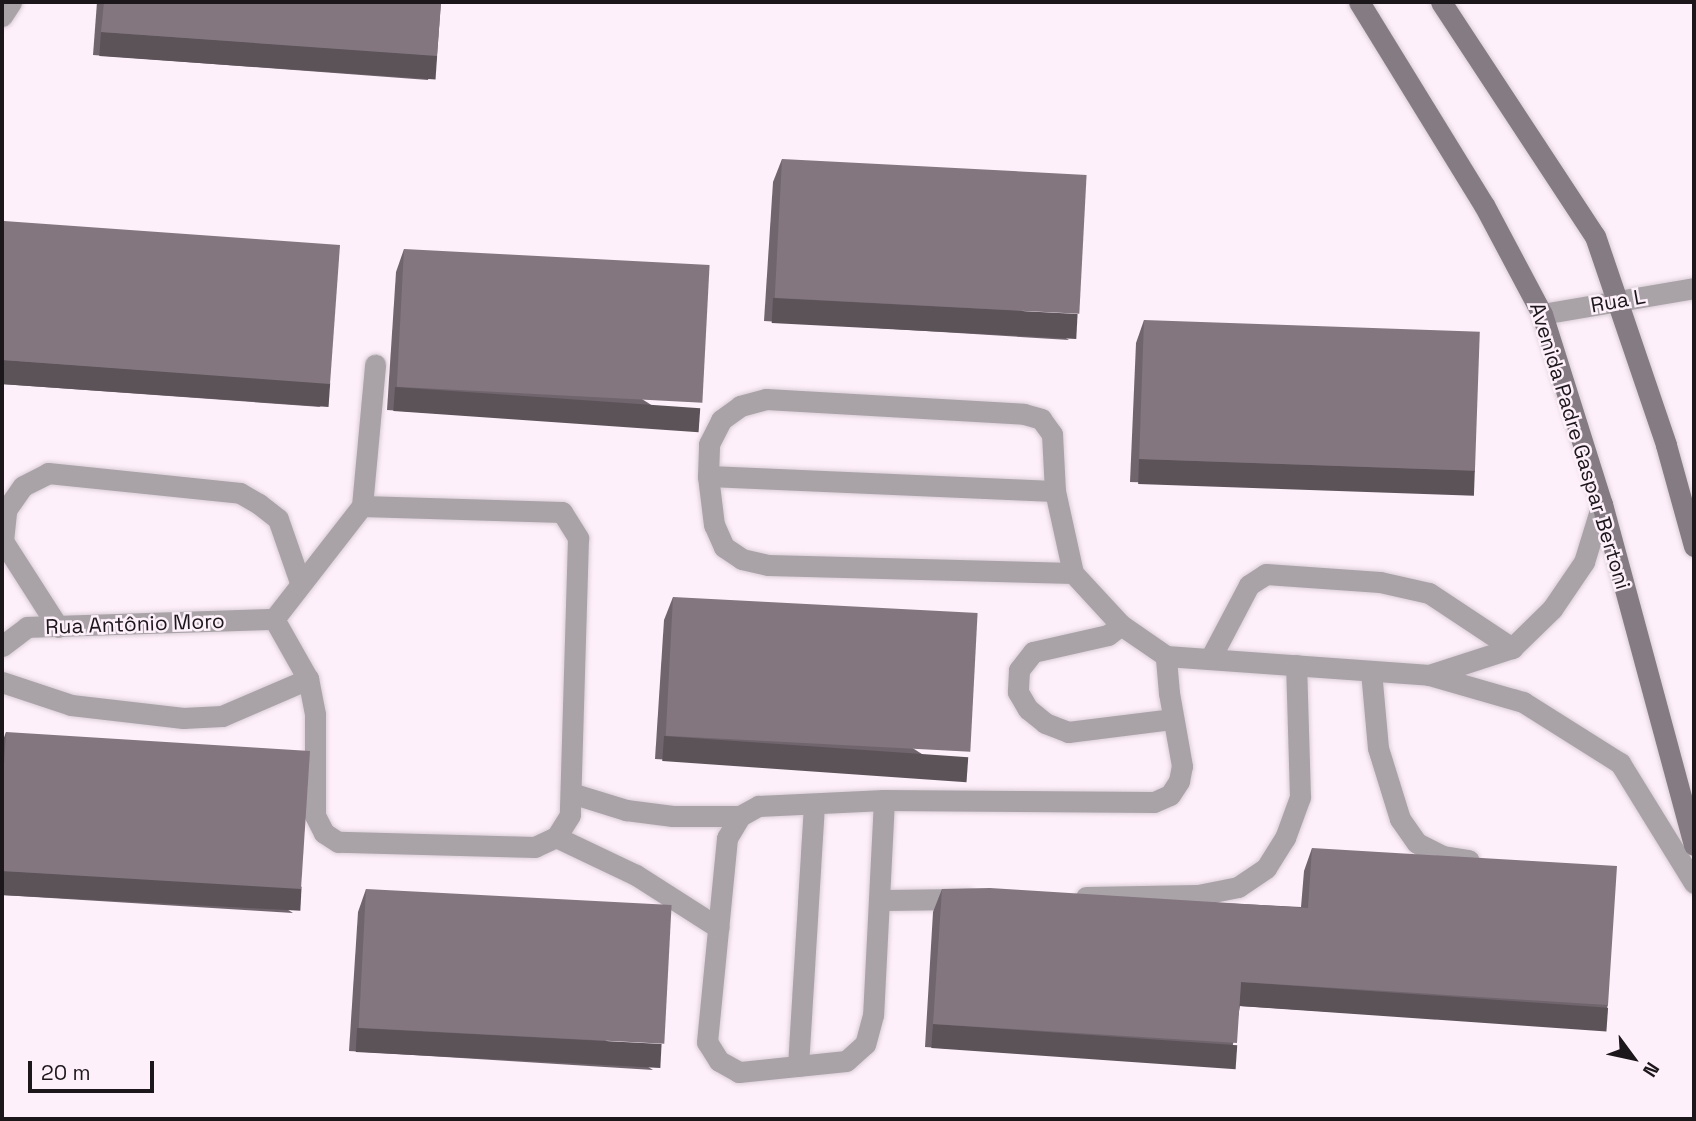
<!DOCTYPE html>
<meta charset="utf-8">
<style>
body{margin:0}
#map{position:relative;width:1696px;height:1121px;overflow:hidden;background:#fef0fa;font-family:"Space Grotesk",sans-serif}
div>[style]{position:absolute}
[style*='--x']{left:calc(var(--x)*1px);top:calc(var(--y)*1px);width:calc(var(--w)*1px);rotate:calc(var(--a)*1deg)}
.roads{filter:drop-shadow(0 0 2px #dacdd6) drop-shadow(0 0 2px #dacdd6)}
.street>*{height:21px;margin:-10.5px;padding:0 10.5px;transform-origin:10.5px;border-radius:10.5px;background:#a9a3a8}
.secondary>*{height:21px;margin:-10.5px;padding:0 10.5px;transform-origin:10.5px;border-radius:10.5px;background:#857c83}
.wall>*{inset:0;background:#71656d}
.shaded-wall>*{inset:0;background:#5c5359;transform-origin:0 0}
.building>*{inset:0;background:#83767f;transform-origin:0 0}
span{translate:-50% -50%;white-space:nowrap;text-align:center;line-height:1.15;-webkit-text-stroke:5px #fef0fa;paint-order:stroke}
.street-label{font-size:21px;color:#1c171a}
.frame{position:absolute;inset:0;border:4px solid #1c171a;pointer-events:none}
.north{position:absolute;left:1598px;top:1023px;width:70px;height:70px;-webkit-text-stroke:5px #fef0fa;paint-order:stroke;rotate:123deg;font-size:19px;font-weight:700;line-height:28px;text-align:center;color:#1c171a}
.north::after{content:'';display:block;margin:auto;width:24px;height:32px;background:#1c171a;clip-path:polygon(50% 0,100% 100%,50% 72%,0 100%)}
.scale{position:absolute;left:28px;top:1061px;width:126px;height:32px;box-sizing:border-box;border:4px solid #1c171a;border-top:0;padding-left:9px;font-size:21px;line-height:24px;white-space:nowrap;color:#1c171a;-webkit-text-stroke:5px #fef0fa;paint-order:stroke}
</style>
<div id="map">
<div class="roads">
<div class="street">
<i style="--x:2;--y:16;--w:17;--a:-57"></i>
<i style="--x:1542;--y:314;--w:154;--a:-9.7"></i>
<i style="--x:708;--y:476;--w:347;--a:2.5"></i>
<i style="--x:362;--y:506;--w:200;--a:1.7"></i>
<i style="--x:562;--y:512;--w:31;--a:58"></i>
<i style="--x:578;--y:538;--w:277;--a:91.7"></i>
<i style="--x:570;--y:815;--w:26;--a:122"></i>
<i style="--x:556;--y:837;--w:23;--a:155"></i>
<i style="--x:535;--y:847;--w:197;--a:-178.5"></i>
<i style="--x:338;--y:842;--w:17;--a:-147"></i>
<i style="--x:324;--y:833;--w:20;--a:-117"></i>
<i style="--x:315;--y:815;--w:101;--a:-90"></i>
<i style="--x:315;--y:714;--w:36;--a:-101"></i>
<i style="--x:308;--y:679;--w:69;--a:-119.5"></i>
<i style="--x:274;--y:619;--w:143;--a:-52.1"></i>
<i style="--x:362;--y:506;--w:142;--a:-84.7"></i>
<i style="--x:1073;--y:573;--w:305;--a:-178.5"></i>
<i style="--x:768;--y:565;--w:27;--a:-167"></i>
<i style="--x:742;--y:559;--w:22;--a:-146"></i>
<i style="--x:724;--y:547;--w:24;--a:-114"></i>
<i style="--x:714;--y:525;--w:49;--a:-97"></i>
<i style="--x:708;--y:476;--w:32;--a:-88"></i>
<i style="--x:709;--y:444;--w:27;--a:-63"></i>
<i style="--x:721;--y:420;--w:24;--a:-36"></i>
<i style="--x:740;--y:406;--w:27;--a:-15"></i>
<i style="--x:766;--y:399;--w:258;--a:3.3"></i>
<i style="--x:1024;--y:414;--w:18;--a:16"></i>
<i style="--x:1041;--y:419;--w:19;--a:54"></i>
<i style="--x:1052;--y:434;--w:57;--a:87"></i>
<i style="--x:1055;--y:491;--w:84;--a:77.6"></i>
<i style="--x:1073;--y:573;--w:71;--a:47.3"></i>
<i style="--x:1121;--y:625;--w:55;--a:34.6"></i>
<i style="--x:1166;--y:656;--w:264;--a:4.1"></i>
<i style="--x:1429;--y:675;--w:98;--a:16"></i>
<i style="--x:1523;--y:702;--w:115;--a:32.2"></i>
<i style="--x:1620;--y:763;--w:141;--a:58.3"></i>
<i style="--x:1121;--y:625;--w:16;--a:142"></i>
<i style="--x:1108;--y:635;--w:77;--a:167.2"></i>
<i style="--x:1033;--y:652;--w:23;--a:128"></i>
<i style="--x:1019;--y:670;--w:22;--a:93"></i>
<i style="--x:1018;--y:692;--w:20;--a:60"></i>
<i style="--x:1028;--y:709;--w:22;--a:39"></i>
<i style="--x:1045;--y:723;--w:25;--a:21"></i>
<i style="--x:1068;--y:732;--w:106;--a:-7.1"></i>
<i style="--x:58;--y:627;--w:102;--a:-122.6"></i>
<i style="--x:3;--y:541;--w:31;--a:-84"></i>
<i style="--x:6;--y:510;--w:29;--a:-55"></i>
<i style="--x:23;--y:486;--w:28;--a:-27"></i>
<i style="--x:48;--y:473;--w:193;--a:5.9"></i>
<i style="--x:240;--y:493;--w:22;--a:30"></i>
<i style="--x:259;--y:504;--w:24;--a:38"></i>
<i style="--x:278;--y:519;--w:67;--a:70.8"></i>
<i style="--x:2;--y:646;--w:31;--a:-37"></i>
<i style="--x:27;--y:627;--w:247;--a:-1.9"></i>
<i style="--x:1210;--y:659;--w:84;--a:-62.2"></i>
<i style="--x:1249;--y:585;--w:20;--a:-33"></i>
<i style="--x:1266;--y:574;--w:114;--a:4"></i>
<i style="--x:1380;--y:582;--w:50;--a:12.7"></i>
<i style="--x:1429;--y:593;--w:100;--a:33.5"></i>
<i style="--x:1371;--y:671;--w:77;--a:84.8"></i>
<i style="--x:1378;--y:748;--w:74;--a:72.8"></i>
<i style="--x:1400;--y:819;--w:29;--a:55"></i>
<i style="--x:1417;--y:843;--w:29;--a:27"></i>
<i style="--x:1443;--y:856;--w:26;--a:9"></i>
<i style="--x:1429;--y:675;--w:87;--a:-18"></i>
<i style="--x:1512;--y:648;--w:56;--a:-44.3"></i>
<i style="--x:1552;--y:609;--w:57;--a:-55.8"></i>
<i style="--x:1584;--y:562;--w:61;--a:-72.8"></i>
<i style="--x:2;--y:682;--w:73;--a:18.4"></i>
<i style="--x:71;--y:705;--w:113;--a:6.6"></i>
<i style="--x:183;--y:718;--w:39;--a:-3"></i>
<i style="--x:222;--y:716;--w:94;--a:-23.3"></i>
<i style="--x:571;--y:793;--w:58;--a:17.2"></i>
<i style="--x:626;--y:810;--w:47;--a:7.3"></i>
<i style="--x:673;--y:816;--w:67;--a:0"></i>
<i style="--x:884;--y:800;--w:215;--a:92.9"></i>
<i style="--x:873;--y:1015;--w:30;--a:105"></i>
<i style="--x:865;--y:1044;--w:25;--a:138"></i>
<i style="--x:846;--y:1061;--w:108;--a:174.1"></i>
<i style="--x:739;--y:1072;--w:23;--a:-151"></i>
<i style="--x:719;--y:1061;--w:22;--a:-122"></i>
<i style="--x:707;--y:1042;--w:205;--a:-84.4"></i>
<i style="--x:727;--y:838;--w:26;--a:-59"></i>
<i style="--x:740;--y:816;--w:21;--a:-29"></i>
<i style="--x:758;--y:806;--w:126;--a:-2.7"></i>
<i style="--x:884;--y:800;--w:270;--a:0.4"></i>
<i style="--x:1154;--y:802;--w:17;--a:-24"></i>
<i style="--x:1170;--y:795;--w:17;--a:-57"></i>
<i style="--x:1179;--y:781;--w:15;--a:-79"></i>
<i style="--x:1182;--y:766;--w:74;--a:-100.1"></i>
<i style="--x:1169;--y:693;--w:37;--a:-95"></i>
<i style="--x:556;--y:837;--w:89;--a:25.4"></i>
<i style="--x:636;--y:875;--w:98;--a:32.6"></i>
<i style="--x:1086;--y:897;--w:112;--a:-1"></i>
<i style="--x:1198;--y:895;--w:41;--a:-11.3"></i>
<i style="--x:1238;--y:887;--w:34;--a:-34"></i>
<i style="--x:1266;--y:868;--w:36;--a:-58"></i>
<i style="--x:1285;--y:838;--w:44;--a:-69.9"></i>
<i style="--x:1300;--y:797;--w:132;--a:-91.7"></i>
<i style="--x:879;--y:900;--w:88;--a:-0.7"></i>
<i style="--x:798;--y:1066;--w:262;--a:-86.5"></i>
</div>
<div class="secondary">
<i style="--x:1359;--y:2;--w:238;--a:58.4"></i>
<i style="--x:1484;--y:205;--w:123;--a:62"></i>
<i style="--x:1542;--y:314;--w:199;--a:72.5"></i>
<i style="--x:1602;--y:504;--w:353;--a:74.9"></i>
<i style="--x:1441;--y:2;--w:280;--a:56.7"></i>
<i style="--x:1595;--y:236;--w:221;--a:71.2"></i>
<i style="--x:1666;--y:445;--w:105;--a:74.5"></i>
</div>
</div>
<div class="wall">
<i style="clip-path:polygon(97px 2px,441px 2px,437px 56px,428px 80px,93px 55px)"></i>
<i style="clip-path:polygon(782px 159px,1069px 340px,764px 321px,773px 182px)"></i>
<i style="clip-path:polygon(4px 221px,321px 407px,2px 384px,2px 228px)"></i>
<i style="clip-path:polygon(404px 249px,691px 430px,387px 410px,396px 272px)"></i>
<i style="clip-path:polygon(1144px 320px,1475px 470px,1467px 493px,1130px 482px,1136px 343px)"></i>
<i style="clip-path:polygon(673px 597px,960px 778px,655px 759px,664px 620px)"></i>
<i style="clip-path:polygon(6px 732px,293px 913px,2px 895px,2px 743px)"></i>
<i style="clip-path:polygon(1312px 848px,1608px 1005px,1599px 1029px,1240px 1006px,1229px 1066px,925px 1047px,933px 912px,942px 889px,1301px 907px,1304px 871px)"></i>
<i style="clip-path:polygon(366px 889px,653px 1070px,349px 1051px,358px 912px)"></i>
</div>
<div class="shaded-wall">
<i style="left:101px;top:32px;width:337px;height:24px;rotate:4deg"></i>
<i style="left:773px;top:298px;width:305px;height:25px;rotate:3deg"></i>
<i style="left:2px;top:360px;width:329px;height:24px;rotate:4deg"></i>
<i style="left:395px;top:387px;width:306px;height:24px;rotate:4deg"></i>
<i style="left:1139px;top:459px;width:336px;height:25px;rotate:2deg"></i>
<i style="left:664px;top:736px;width:305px;height:25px;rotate:4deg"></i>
<i style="left:2px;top:871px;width:300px;height:24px;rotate:3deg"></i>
<i style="left:1241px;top:982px;width:368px;height:24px;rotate:4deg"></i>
<i style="left:933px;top:1024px;width:305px;height:24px;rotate:4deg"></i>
<i style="left:357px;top:1028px;width:305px;height:24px;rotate:3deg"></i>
</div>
<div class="building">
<i style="clip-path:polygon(104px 2px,441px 2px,437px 56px,101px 32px)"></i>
<i style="left:782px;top:159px;width:305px;height:139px;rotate:3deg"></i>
<i style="clip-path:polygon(4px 221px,340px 245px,330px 384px,2px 360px,2px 255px)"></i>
<i style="left:404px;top:249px;width:306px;height:138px;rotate:3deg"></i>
<i style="left:1144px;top:320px;width:336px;height:139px;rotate:2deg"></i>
<i style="left:673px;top:597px;width:305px;height:139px;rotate:3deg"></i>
<i style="clip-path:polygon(6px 732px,310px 751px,301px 889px,2px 871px,2px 796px)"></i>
<i style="clip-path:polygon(1312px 848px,1617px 866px,1608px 1005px,1241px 982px,1237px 1043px,933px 1024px,942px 889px,990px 888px,1308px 908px)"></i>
<i style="left:366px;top:889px;width:306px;height:139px;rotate:3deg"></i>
</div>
<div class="street-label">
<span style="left:1618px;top:301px;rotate:-10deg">Rua L</span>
<span style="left:1580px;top:446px;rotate:73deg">Avenida Padre Gaspar Bertoni</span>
<span style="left:135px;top:624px;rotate:-2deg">Rua Antônio Moro</span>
</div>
<div class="frame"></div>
<div class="north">N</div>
<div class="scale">20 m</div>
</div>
